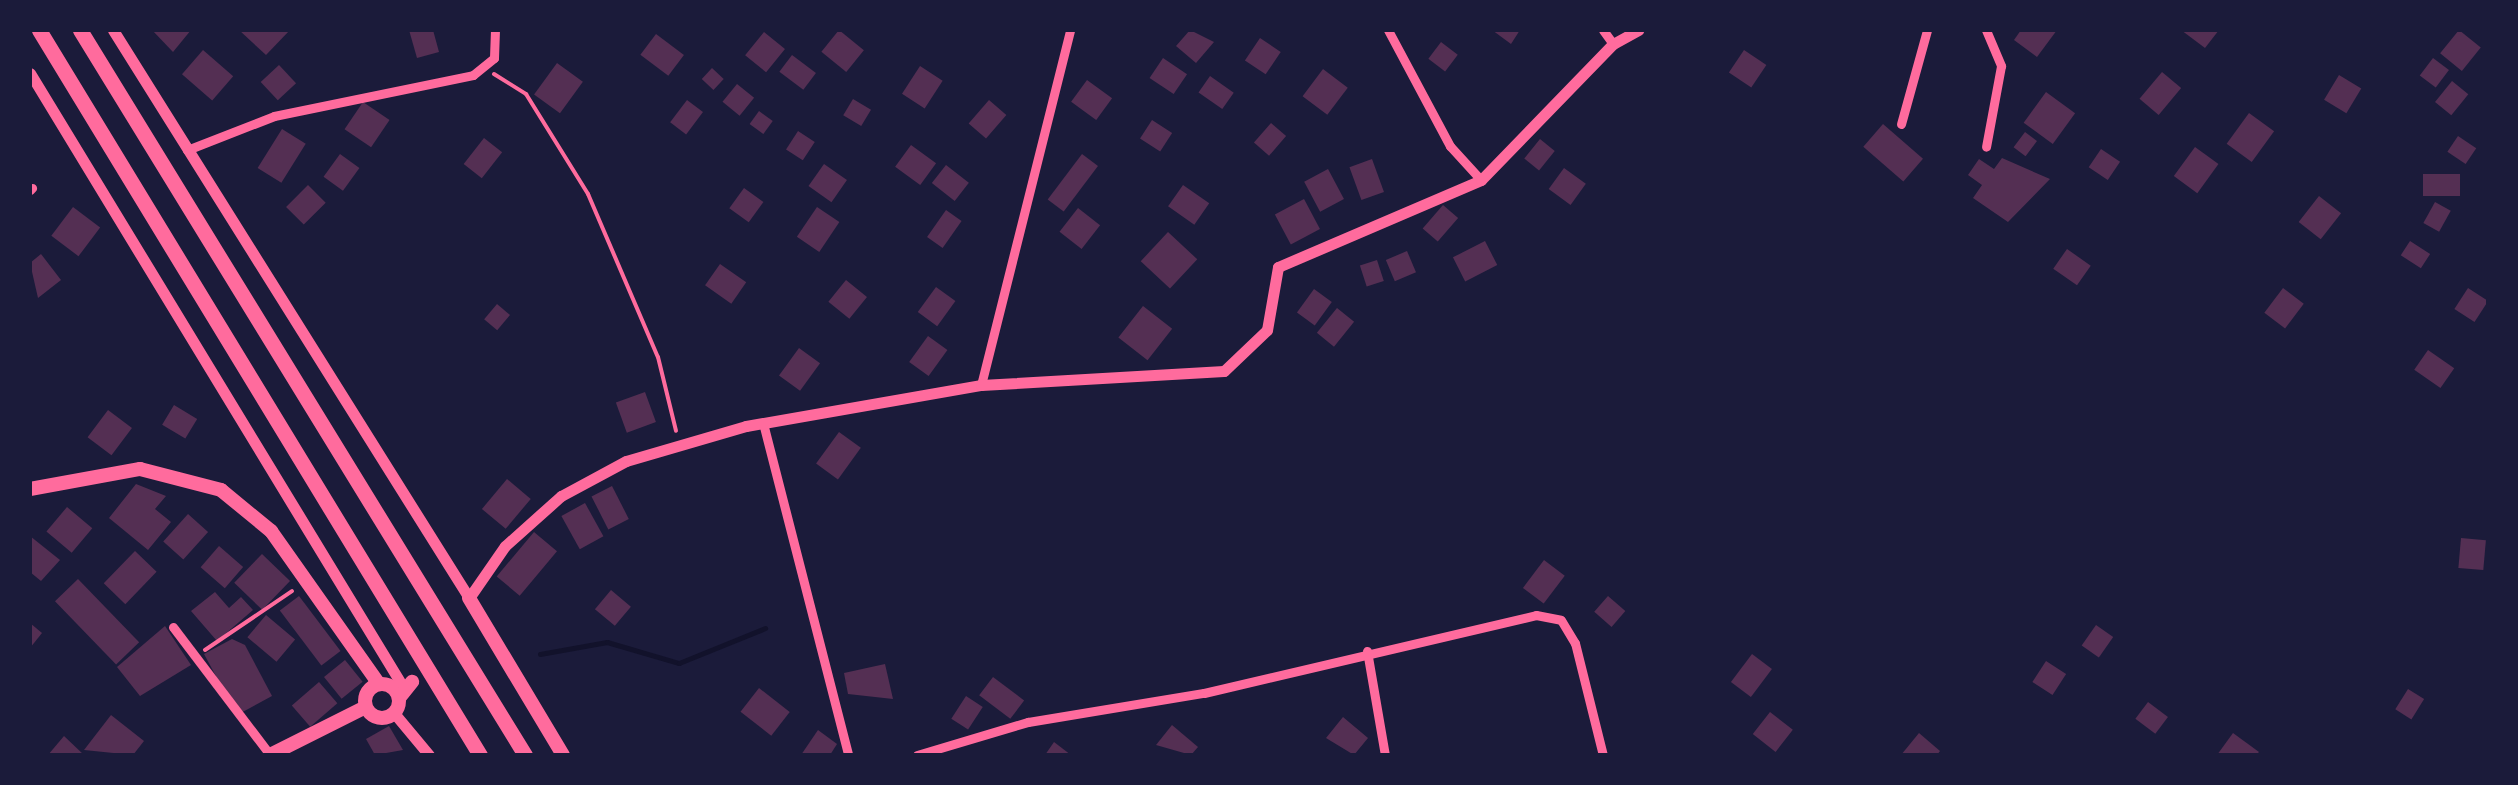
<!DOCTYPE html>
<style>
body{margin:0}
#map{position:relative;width:2518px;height:785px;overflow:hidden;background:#1b1b3a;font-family:Mulish,sans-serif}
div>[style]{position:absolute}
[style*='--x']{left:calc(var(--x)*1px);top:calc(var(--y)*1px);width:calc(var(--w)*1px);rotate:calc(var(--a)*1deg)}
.stream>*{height:5px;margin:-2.5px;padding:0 2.5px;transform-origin:2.5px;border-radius:2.5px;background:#12122b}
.building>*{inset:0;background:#542f53;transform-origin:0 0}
.path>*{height:4px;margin:-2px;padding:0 2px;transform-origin:2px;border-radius:2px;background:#ff6b9d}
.minor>*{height:9px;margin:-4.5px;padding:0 4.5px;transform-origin:4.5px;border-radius:4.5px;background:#ff6b9d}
.tertiary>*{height:11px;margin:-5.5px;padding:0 5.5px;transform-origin:5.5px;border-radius:5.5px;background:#ff6b9d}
.secondary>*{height:14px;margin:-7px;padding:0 7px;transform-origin:7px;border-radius:7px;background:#ff6b9d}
.secondary>.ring{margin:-7px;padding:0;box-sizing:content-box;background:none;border:14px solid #ff6b9d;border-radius:50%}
.trunk>*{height:15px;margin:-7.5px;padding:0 7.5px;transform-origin:7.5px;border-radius:7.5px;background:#ff6b9d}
span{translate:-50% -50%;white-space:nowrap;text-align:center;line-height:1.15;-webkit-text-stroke:9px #1b1b3a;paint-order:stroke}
.frame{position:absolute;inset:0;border:32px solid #1b1b3a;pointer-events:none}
</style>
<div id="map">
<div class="stream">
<i style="--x:540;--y:654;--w:68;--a:-10.2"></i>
<i style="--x:607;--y:642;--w:75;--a:16.3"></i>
<i style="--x:679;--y:663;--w:93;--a:-22.1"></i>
</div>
<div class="building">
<i style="clip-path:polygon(152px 30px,191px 30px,173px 52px)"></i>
<i style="clip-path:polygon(239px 30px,290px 30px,266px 55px)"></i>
<i style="clip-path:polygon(409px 30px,433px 30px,439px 52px,417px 58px)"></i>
<i style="left:839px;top:30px;width:32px;height:28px;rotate:39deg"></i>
<i style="clip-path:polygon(1190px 30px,1214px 42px,1196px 63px,1176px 46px)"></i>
<i style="clip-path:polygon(1492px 30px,1520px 30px,1511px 44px)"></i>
<i style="clip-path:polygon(2021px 30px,2057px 30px,2037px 57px,2014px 40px)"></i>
<i style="clip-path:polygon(2181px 30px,2219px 30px,2205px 48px)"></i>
<i style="left:2459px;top:30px;width:28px;height:30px;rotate:39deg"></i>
<i style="left:764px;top:32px;width:27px;height:30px;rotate:39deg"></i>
<i style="left:656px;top:34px;width:35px;height:26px;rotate:37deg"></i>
<i style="left:1260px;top:38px;width:25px;height:27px;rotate:34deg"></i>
<i style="left:1441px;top:42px;width:21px;height:21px;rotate:37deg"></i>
<i style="left:203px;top:50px;width:40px;height:32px;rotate:41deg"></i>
<i style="left:1744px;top:50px;width:27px;height:27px;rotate:34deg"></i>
<i style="left:792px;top:55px;width:30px;height:21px;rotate:37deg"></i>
<i style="left:1163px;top:58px;width:29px;height:24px;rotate:34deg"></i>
<i style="left:2433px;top:58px;width:20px;height:22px;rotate:37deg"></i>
<i style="left:557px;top:63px;width:32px;height:39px;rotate:36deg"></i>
<i style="left:279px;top:65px;width:25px;height:25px;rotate:47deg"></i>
<i style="left:920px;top:66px;width:27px;height:33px;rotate:33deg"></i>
<i style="left:712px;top:68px;width:16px;height:15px;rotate:43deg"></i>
<i style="left:1323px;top:69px;width:31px;height:34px;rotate:37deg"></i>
<i style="left:2162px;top:72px;width:25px;height:35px;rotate:40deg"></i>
<i style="left:2339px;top:75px;width:26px;height:29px;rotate:31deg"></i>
<i style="left:1210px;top:76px;width:29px;height:20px;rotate:35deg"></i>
<i style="left:1087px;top:80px;width:31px;height:27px;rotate:36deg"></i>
<i style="left:2452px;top:81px;width:21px;height:27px;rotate:39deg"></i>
<i style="left:737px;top:84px;width:22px;height:23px;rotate:39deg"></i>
<i style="left:2046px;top:92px;width:36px;height:38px;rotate:36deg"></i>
<i style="left:853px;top:99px;width:21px;height:19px;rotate:31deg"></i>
<i style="left:687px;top:100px;width:20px;height:28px;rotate:37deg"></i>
<i style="left:989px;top:100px;width:23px;height:31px;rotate:41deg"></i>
<i style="left:363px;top:102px;width:32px;height:33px;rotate:34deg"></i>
<i style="left:759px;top:111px;width:17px;height:16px;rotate:36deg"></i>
<i style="left:2249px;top:113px;width:31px;height:38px;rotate:36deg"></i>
<i style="left:1152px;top:120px;width:24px;height:22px;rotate:33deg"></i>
<i style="left:1271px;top:123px;width:20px;height:26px;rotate:41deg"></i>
<i style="left:1883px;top:124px;width:53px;height:30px;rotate:41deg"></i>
<i style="left:282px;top:129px;width:28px;height:46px;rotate:32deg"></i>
<i style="left:798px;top:131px;width:20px;height:22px;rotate:33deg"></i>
<i style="left:2025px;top:132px;width:15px;height:19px;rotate:37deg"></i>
<i style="left:2458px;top:136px;width:22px;height:19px;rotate:34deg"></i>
<i style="left:484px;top:138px;width:23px;height:33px;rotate:38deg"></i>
<i style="left:1540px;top:139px;width:19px;height:25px;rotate:39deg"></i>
<i style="left:911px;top:145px;width:31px;height:27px;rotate:36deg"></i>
<i style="left:2195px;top:147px;width:29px;height:36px;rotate:36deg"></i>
<i style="left:2101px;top:149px;width:23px;height:22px;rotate:34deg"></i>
<i style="left:340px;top:154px;width:24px;height:28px;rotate:36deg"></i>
<i style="left:1082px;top:154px;width:20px;height:57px;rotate:37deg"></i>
<i style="clip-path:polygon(2002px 158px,2050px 179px,2008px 222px,1973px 198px,1982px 185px,1968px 175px,1979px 159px,1994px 169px)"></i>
<i style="left:1372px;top:159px;width:35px;height:24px;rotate:70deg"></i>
<i style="left:824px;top:164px;width:28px;height:27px;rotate:35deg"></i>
<i style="left:946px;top:165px;width:29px;height:23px;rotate:38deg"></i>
<i style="left:1564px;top:168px;width:27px;height:26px;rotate:36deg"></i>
<i style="left:1328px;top:169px;width:34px;height:27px;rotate:62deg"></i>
<i style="left:2423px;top:174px;width:37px;height:22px"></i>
<i style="left:308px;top:185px;width:25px;height:31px;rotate:45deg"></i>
<i style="left:1183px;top:185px;width:32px;height:26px;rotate:35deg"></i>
<i style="left:744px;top:188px;width:24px;height:25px;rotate:36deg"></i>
<i style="left:2319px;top:196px;width:28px;height:33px;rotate:38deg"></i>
<i style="left:1304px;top:199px;width:34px;height:33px;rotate:62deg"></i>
<i style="left:2435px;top:202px;width:18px;height:24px;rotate:29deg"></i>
<i style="left:1443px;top:205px;width:20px;height:31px;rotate:41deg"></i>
<i style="left:73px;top:207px;width:34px;height:36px;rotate:37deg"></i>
<i style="left:817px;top:207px;width:27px;height:36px;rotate:34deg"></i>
<i style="left:1078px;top:208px;width:28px;height:30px;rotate:38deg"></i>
<i style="left:946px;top:210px;width:19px;height:33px;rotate:35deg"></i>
<i style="left:1168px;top:232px;width:40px;height:40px;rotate:43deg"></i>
<i style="left:1485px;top:241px;width:27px;height:36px;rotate:63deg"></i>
<i style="left:2410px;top:241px;width:24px;height:17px;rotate:33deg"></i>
<i style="left:2067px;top:249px;width:29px;height:24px;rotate:35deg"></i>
<i style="left:1407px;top:251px;width:23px;height:23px;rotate:67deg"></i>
<i style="clip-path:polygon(41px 254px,61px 280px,38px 298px,30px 263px)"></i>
<i style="left:1377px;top:260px;width:22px;height:18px;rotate:72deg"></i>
<i style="left:720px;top:264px;width:32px;height:26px;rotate:35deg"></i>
<i style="left:846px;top:280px;width:27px;height:28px;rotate:39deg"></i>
<i style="left:936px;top:287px;width:24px;height:31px;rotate:36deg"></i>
<i style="left:2283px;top:288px;width:26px;height:31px;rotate:37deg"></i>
<i style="left:2468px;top:288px;width:24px;height:25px;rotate:33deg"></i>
<i style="left:1314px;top:289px;width:22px;height:29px;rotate:36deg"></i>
<i style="left:497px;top:304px;width:17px;height:20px;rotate:40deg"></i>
<i style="left:1143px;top:306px;width:37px;height:40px;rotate:38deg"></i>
<i style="left:1337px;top:308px;width:22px;height:32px;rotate:39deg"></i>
<i style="left:928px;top:336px;width:24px;height:32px;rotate:36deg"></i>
<i style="left:799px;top:348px;width:26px;height:34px;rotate:36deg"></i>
<i style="left:2428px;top:350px;width:32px;height:24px;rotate:35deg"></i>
<i style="left:645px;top:392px;width:32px;height:31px;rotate:70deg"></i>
<i style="left:174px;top:405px;width:27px;height:23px;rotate:31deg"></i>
<i style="left:108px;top:410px;width:30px;height:34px;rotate:37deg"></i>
<i style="left:839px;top:432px;width:27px;height:39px;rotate:36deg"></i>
<i style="left:507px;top:479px;width:31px;height:39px;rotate:40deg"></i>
<i style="clip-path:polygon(136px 484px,166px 496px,155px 509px,171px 522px,148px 550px,109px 518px)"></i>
<i style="left:612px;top:486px;width:37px;height:23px;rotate:63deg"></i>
<i style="left:585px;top:503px;width:38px;height:27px;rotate:61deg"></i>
<i style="left:67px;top:507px;width:33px;height:32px;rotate:40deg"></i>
<i style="left:188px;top:514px;width:27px;height:37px;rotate:42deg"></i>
<i style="left:534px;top:532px;width:30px;height:58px;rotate:40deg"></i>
<i style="clip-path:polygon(30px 536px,60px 560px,41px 581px,30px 572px)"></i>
<i style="left:2461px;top:538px;width:25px;height:30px;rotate:5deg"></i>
<i style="left:219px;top:546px;width:32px;height:28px;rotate:41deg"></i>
<i style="left:135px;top:551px;width:30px;height:45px;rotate:44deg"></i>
<i style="left:262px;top:554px;width:39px;height:40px;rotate:44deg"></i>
<i style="left:1544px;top:560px;width:26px;height:35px;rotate:37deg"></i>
<i style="left:78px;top:579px;width:88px;height:32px;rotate:46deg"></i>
<i style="left:611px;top:590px;width:26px;height:25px;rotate:40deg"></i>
<i style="clip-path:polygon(215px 592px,229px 608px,241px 597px,253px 610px,217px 641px,191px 611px)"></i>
<i style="left:299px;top:596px;width:69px;height:24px;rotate:53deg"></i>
<i style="left:1608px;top:596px;width:23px;height:21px;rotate:41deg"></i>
<i style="left:266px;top:615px;width:38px;height:29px;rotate:40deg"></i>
<i style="clip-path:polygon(30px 623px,42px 633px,30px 648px)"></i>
<i style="left:2096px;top:625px;width:21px;height:25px;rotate:35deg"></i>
<i style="clip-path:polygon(165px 626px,191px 665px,140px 696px,117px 667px)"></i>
<i style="clip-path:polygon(232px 639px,245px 645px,272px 696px,237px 715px,204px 654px)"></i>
<i style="left:1752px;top:654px;width:25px;height:35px;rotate:37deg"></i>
<i style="left:345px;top:660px;width:28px;height:27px;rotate:51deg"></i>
<i style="left:2046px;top:661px;width:24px;height:25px;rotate:33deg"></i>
<i style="clip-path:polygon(885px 664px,893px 699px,848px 694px,844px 673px)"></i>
<i style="left:993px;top:677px;width:39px;height:23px;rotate:37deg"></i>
<i style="left:319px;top:682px;width:28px;height:36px;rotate:49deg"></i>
<i style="left:759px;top:688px;width:39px;height:30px;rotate:38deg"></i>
<i style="left:2408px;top:689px;width:19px;height:24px;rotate:32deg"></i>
<i style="left:966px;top:696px;width:20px;height:27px;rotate:33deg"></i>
<i style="left:2148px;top:702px;width:25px;height:21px;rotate:37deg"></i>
<i style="left:1770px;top:712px;width:29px;height:28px;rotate:38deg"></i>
<i style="clip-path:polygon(111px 715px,144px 741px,133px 755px,84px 750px)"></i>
<i style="clip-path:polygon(1343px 717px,1368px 738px,1354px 755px,1326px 738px)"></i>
<i style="clip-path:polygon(1172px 725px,1198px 747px,1191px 755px,1156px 745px)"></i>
<i style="clip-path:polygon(389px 726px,403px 750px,375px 755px,366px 739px)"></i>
<i style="clip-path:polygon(818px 730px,837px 744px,830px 755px,801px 755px)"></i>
<i style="clip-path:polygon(1919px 733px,1940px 751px,1937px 755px,1901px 755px)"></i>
<i style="clip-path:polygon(2233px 733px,2259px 752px,2256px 755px,2217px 755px)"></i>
<i style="clip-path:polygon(64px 736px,84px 755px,48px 755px)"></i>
<i style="clip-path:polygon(1054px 742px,1071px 755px,1045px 755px)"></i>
</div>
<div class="path">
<i style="--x:494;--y:74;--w:38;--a:32"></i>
<i style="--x:526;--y:94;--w:118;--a:58.2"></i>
<i style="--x:588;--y:194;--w:177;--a:66.8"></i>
<i style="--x:658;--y:357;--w:76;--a:76.3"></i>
<i style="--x:205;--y:650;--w:105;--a:-34.1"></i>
</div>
<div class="minor">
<i style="--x:1388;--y:30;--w:132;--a:61.9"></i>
<i style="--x:1450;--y:146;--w:46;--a:47.6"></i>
<i style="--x:1603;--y:30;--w:17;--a:54"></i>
<i style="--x:1986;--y:30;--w:39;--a:67"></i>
<i style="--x:2001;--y:66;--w:82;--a:100.5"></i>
<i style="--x:1901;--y:124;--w:98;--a:-74.5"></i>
<i style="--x:187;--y:150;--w:93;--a:-21.3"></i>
<i style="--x:274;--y:116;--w:203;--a:-11.6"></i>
<i style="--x:473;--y:75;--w:27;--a:-39"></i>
<i style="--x:494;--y:58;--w:28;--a:-88"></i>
<i style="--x:30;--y:190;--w:3;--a:-45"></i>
<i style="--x:981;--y:385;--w:366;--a:-75.9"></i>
<i style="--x:763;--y:423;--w:343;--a:75.6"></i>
<i style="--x:173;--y:627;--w:161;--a:52.8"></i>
<i style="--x:1367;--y:651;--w:106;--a:80.2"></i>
<i style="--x:917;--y:755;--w:116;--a:-16.6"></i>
<i style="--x:1028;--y:722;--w:178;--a:-9.4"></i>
<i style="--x:1204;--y:693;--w:341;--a:-13.2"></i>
<i style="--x:1536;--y:615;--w:25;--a:11"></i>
<i style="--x:1561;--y:620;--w:27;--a:59"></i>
<i style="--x:1575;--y:643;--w:115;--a:76"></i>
</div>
<div class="tertiary">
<i style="--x:113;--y:30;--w:670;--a:57.92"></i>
<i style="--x:469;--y:598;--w:63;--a:-55.3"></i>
<i style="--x:505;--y:546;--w:75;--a:-41.8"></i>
<i style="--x:561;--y:496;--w:74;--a:-28.3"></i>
<i style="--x:626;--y:461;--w:125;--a:-16.3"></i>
<i style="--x:746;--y:426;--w:239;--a:-9.9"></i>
<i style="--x:981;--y:385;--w:243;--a:-3.3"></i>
<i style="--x:1224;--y:371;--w:59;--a:-43.6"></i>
<i style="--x:1267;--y:330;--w:64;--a:-80.1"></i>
<i style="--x:1278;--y:267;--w:221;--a:-23.2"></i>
<i style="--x:1481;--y:180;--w:190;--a:-45.9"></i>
<i style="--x:1613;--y:44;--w:29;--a:-29"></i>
<i style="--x:30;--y:73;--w:722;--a:58.71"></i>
<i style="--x:394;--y:713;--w:55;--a:50.2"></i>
</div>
<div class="secondary">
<i style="--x:30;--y:489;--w:112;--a:-10.3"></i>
<i style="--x:140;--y:469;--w:84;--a:14.5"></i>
<i style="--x:221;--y:490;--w:65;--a:39.4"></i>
<i style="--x:271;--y:531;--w:187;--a:54.8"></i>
<i style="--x:469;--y:598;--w:183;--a:59.1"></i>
<i class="ring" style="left:365px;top:684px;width:20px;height:20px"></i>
<i style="--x:399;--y:698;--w:21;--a:-51"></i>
<i style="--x:270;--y:755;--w:107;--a:-26.6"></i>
</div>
<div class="trunk">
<i style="--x:39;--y:30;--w:849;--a:58.69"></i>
<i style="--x:80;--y:30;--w:851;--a:58.46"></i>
</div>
<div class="frame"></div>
</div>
